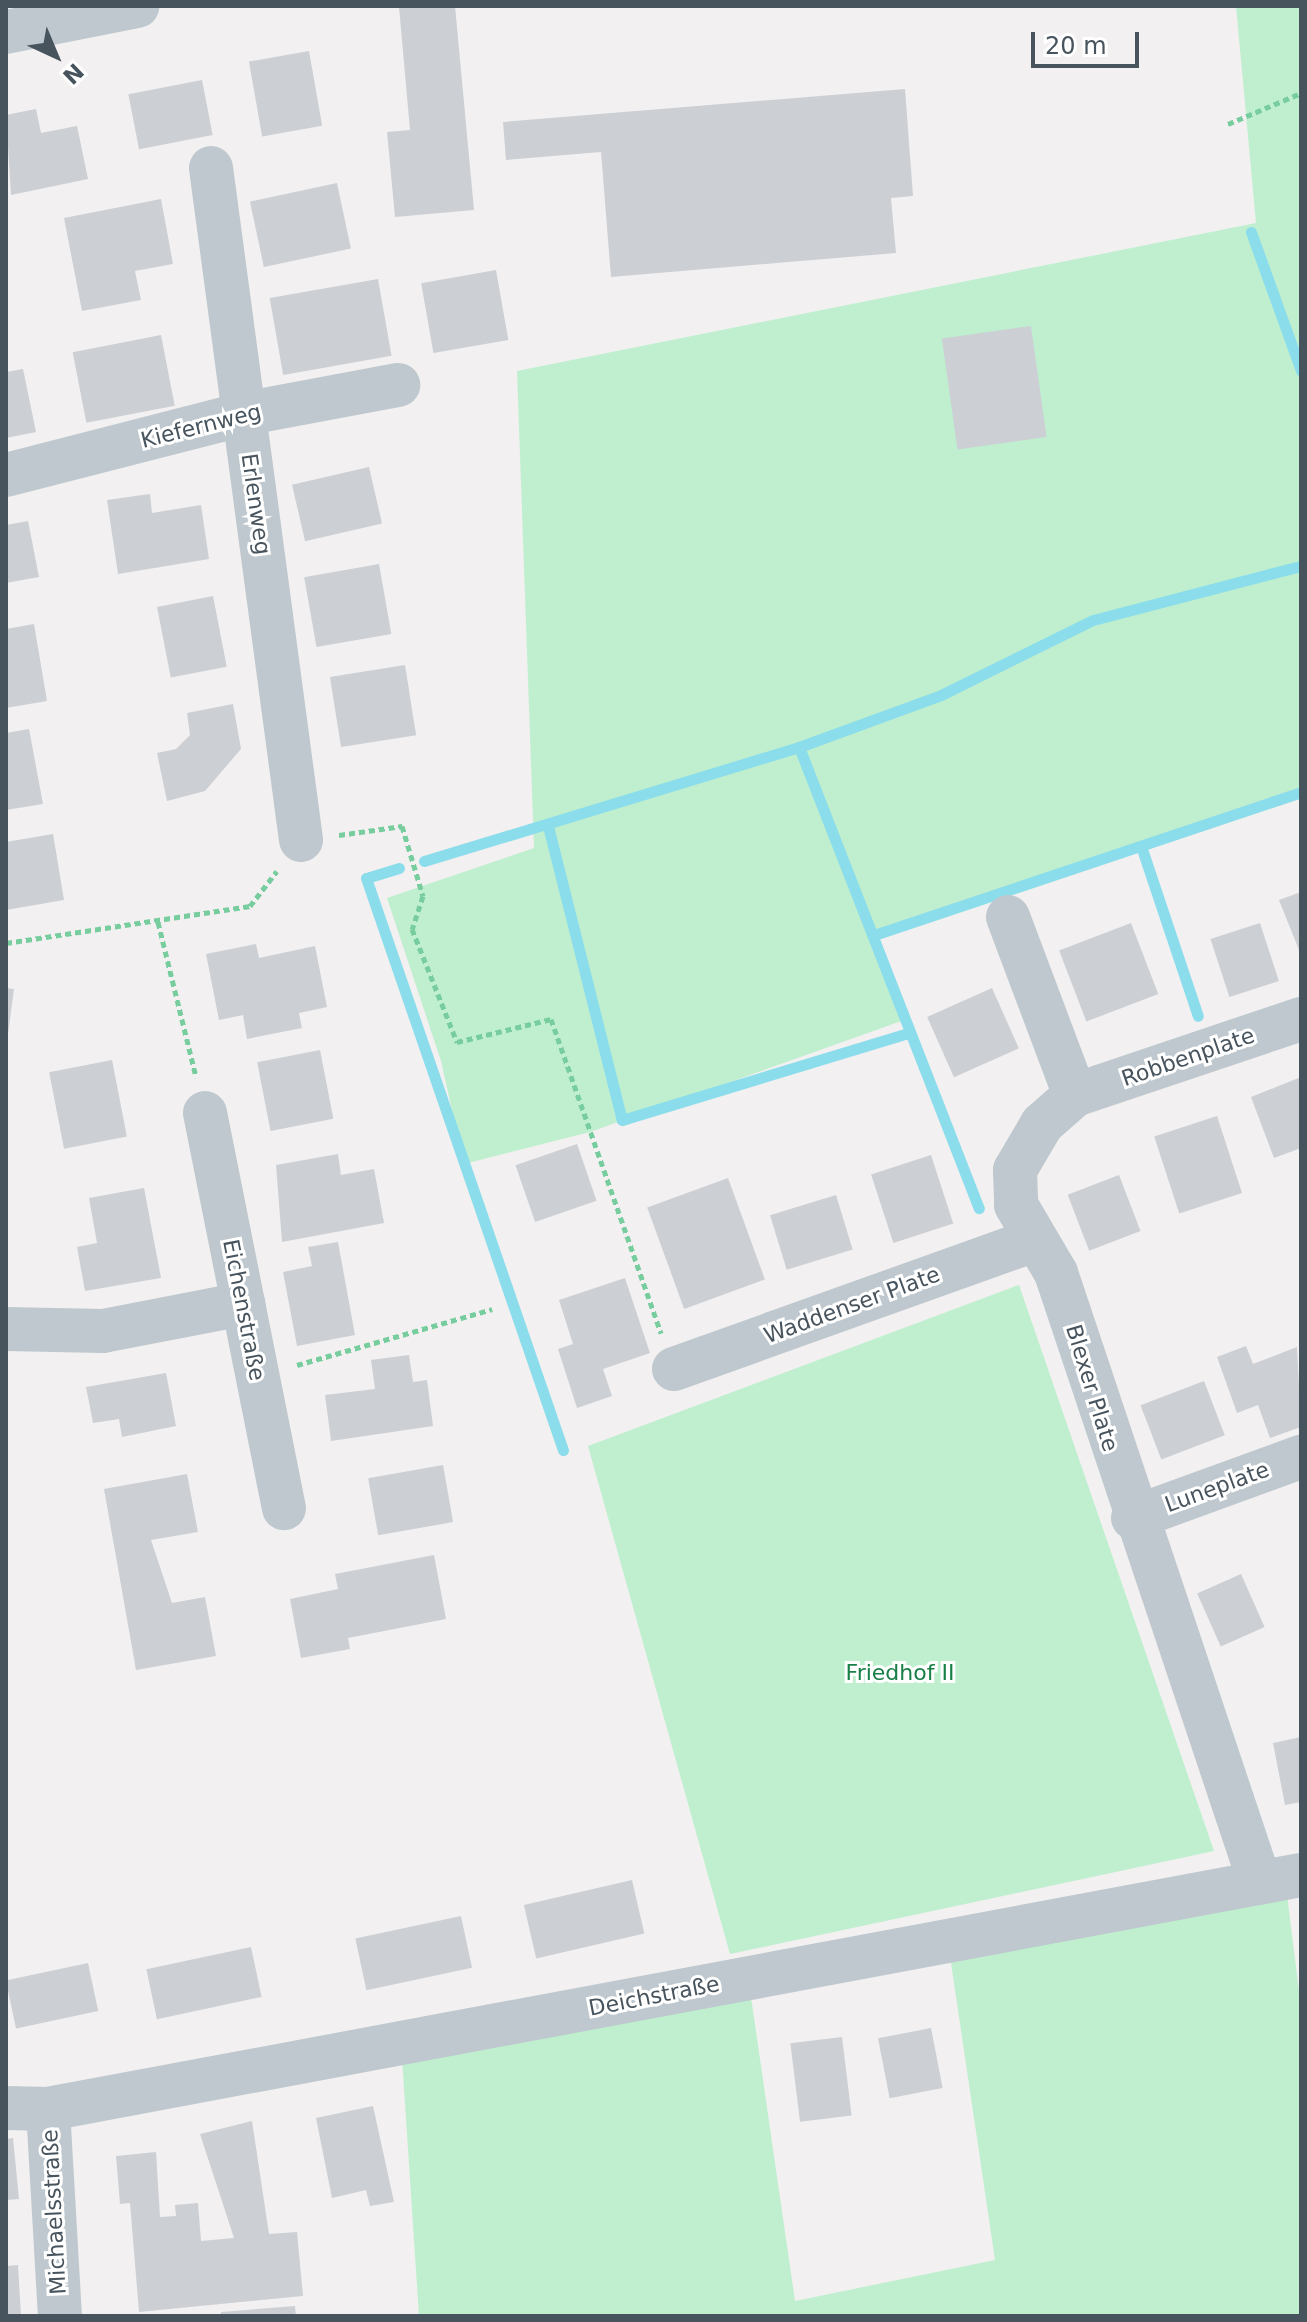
<!DOCTYPE html>
<meta charset="utf-8">
<style>
body{margin:0}
#map{position:relative;width:1307px;height:2322px;overflow:hidden;background:#f2f0f0;font-family:"DejaVu Sans",sans-serif}
div>[style]{position:absolute}
[style*='--x']{left:calc(var(--x)*1px);top:calc(var(--y)*1px);width:calc(var(--w)*1px);rotate:calc(var(--a)*1deg)}
.green>*{inset:0;background:#bfefcf}
.stream>*{height:11px;margin:-5.5px;padding:0 5.5px;transform-origin:5.5px;border-radius:5.5px;background:#8cddeb}
.building>*{inset:0;background:#cccfd4;transform-origin:0 0}
.path>*{height:5px;margin-top:-2.5px;transform-origin:0;background:repeating-linear-gradient(90deg,#77cd9e 0 6px,transparent 0 10px)}
.minor>*{height:44px;margin:-22px;padding:0 22px;transform-origin:22px;border-radius:22px;background:#bec8ce}
span{translate:-50% -50%;white-space:nowrap;text-align:center;line-height:1.15;-webkit-text-stroke:6px #fff;paint-order:stroke}
.street-label{font-size:22px;color:#48545d}
.park-label{font-size:22px;color:#187f46}
.frame{position:absolute;inset:0;border:8px solid #48545d;pointer-events:none}
.north{position:absolute;left:16px;top:16px;width:80px;height:80px;-webkit-text-stroke:6px #fff;paint-order:stroke;rotate:136deg;font-size:22px;font-weight:700;line-height:32px;text-align:center;color:#48545d}
.north::after{content:'';display:block;margin:auto;width:28px;height:36px;background:#48545d;clip-path:polygon(50% 0,100% 100%,50% 72%,0 100%)}
.scale{position:absolute;left:1031px;top:32px;width:108px;height:36px;box-sizing:border-box;border:4px solid #48545d;border-top:0;padding-left:10px;font-size:24px;line-height:28px;white-space:nowrap;color:#48545d;-webkit-text-stroke:6px #fff;paint-order:stroke}
</style>
<div id="map">
<div class="green">
<i style="clip-path:polygon(1236px 6px,1301px 6px,1301px 792px,875px 935px,907px 1019px,590px 1132px,464px 1164px,441px 1061px,387px 898px,534px 848px,517px 371px,1256px 223px)"></i>
<i style="clip-path:polygon(1019px 1285px,1214px 1851px,730px 1954px,588px 1446px)"></i>
<i style="clip-path:polygon(1287px 1895px,1301px 2007px,1301px 2316px,419px 2316px,402px 2058px,750px 1990px,795px 2301px,995px 2260px,950px 1956px)"></i>
</div>
<div class="stream">
<i style="--x:1251;--y:232;--w:148;--a:70.2"></i>
<i style="--x:799;--y:747;--w:495;--a:68.7"></i>
<i style="--x:548;--y:826;--w:303;--a:75.9"></i>
<i style="--x:622;--y:1120;--w:300;--a:-16.9"></i>
<i style="--x:1141;--y:846;--w:179;--a:71.5"></i>
<i style="--x:424;--y:861;--w:392;--a:-16.9"></i>
<i style="--x:799;--y:747;--w:151;--a:-20.1"></i>
<i style="--x:941;--y:695;--w:169;--a:-26.3"></i>
<i style="--x:1093;--y:620;--w:215;--a:-14.6"></i>
<i style="--x:399;--y:868;--w:34;--a:163"></i>
<i style="--x:366;--y:878;--w:605;--a:71"></i>
<i style="--x:874;--y:935;--w:450;--a:-18.5"></i>
</div>
<div class="building">
<i style="clip-path:polygon(412px 6px,455px 6px,474px 210px,395px 217px,387px 132px,410px 130px,399px 7px)"></i>
<i style="left:309px;top:51px;width:76px;height:61px;rotate:80deg"></i>
<i style="left:202px;top:80px;width:56px;height:75px;rotate:79deg"></i>
<i style="clip-path:polygon(905px 89px,913px 196px,891px 198px,896px 253px,611px 277px,601px 152px,506px 160px,503px 122px)"></i>
<i style="clip-path:polygon(36px 109px,41px 133px,77px 126px,88px 179px,11px 195px,6px 115px)"></i>
<i style="left:337px;top:183px;width:67px;height:89px;rotate:78deg"></i>
<i style="clip-path:polygon(161px 199px,173px 264px,135px 271px,141px 300px,82px 311px,64px 218px)"></i>
<i style="left:496px;top:270px;width:71px;height:76px;rotate:80deg"></i>
<i style="left:378px;top:279px;width:78px;height:110px;rotate:80deg"></i>
<i style="left:1031px;top:326px;width:112px;height:90px;rotate:82deg"></i>
<i style="left:161px;top:335px;width:72px;height:90px;rotate:79deg"></i>
<i style="clip-path:polygon(23px 369px,36px 432px,6px 438px,6px 372px)"></i>
<i style="left:369px;top:467px;width:58px;height:79px;rotate:77deg"></i>
<i style="clip-path:polygon(150px 494px,152px 513px,201px 505px,209px 559px,118px 574px,107px 500px)"></i>
<i style="clip-path:polygon(28px 521px,39px 577px,6px 583px,6px 525px)"></i>
<i style="left:379px;top:564px;width:71px;height:76px;rotate:80deg"></i>
<i style="left:213px;top:596px;width:72px;height:57px;rotate:79deg"></i>
<i style="clip-path:polygon(34px 624px,47px 701px,6px 708px,6px 629px)"></i>
<i style="left:405px;top:665px;width:71px;height:76px;rotate:81deg"></i>
<i style="clip-path:polygon(233px 704px,241px 749px,205px 791px,167px 801px,157px 753px,176px 749px,190px 735px,187px 713px)"></i>
<i style="clip-path:polygon(29px 729px,43px 804px,6px 810px,6px 733px)"></i>
<i style="clip-path:polygon(53px 834px,64px 900px,6px 910px,6px 842px)"></i>
<i style="clip-path:polygon(1301px 892px,1301px 955px,1279px 900px)"></i>
<i style="left:1131px;top:923px;width:76px;height:77px;rotate:69deg"></i>
<i style="left:1260px;top:923px;width:61px;height:52px;rotate:72deg"></i>
<i style="clip-path:polygon(256px 944px,259px 958px,315px 946px,327px 1007px,299px 1013px,302px 1028px,247px 1039px,243px 1015px,219px 1020px,206px 954px)"></i>
<i style="clip-path:polygon(6px 988px,14px 989px,8px 1034px,6px 1034px)"></i>
<i style="left:992px;top:988px;width:66px;height:71px;rotate:66deg"></i>
<i style="left:320px;top:1050px;width:70px;height:64px;rotate:79deg"></i>
<i style="left:112px;top:1060px;width:78px;height:64px;rotate:79deg"></i>
<i style="clip-path:polygon(1301px 1077px,1301px 1148px,1274px 1158px,1251px 1097px)"></i>
<i style="left:1217px;top:1116px;width:81px;height:66px;rotate:72deg"></i>
<i style="left:577px;top:1144px;width:60px;height:65px;rotate:71deg"></i>
<i style="clip-path:polygon(338px 1154px,341px 1175px,374px 1169px,384px 1223px,282px 1242px,276px 1165px)"></i>
<i style="left:931px;top:1155px;width:72px;height:63px;rotate:72deg"></i>
<i style="left:1119px;top:1175px;width:60px;height:55px;rotate:69deg"></i>
<i style="left:728px;top:1178px;width:108px;height:86px;rotate:70deg"></i>
<i style="clip-path:polygon(144px 1188px,161px 1278px,85px 1291px,77px 1247px,97px 1243px,89px 1198px)"></i>
<i style="left:836px;top:1195px;width:57px;height:69px;rotate:73deg"></i>
<i style="clip-path:polygon(338px 1242px,355px 1335px,297px 1346px,283px 1272px,312px 1266px,308px 1247px)"></i>
<i style="clip-path:polygon(625px 1278px,650px 1353px,603px 1369px,612px 1396px,577px 1408px,558px 1349px,573px 1344px,559px 1300px)"></i>
<i style="clip-path:polygon(1246px 1346px,1253px 1364px,1297px 1347px,1301px 1427px,1270px 1438px,1258px 1405px,1237px 1413px,1217px 1357px)"></i>
<i style="clip-path:polygon(409px 1355px,413px 1382px,427px 1380px,433px 1426px,331px 1441px,325px 1395px,375px 1389px,371px 1360px)"></i>
<i style="clip-path:polygon(166px 1373px,176px 1426px,122px 1437px,119px 1419px,93px 1423px,86px 1387px)"></i>
<i style="left:1204px;top:1381px;width:58px;height:68px;rotate:69deg"></i>
<i style="left:443px;top:1465px;width:58px;height:76px;rotate:80deg"></i>
<i style="clip-path:polygon(187px 1474px,198px 1532px,151px 1540px,172px 1603px,205px 1597px,216px 1656px,136px 1670px,104px 1489px)"></i>
<i style="clip-path:polygon(434px 1555px,446px 1619px,348px 1638px,350px 1649px,301px 1658px,290px 1599px,338px 1589px,335px 1574px)"></i>
<i style="left:1241px;top:1574px;width:58px;height:48px;rotate:66deg"></i>
<i style="clip-path:polygon(1301px 1737px,1301px 1802px,1285px 1805px,1273px 1743px)"></i>
<i style="left:632px;top:1880px;width:55px;height:111px;rotate:77deg"></i>
<i style="left:461px;top:1916px;width:53px;height:108px;rotate:78deg"></i>
<i style="left:251px;top:1947px;width:51px;height:107px;rotate:78deg"></i>
<i style="left:88px;top:1963px;width:49px;height:84px;rotate:78deg"></i>
<i style="left:931px;top:2028px;width:61px;height:54px;rotate:79deg"></i>
<i style="left:842px;top:2037px;width:79px;height:52px;rotate:83deg"></i>
<i style="clip-path:polygon(373px 2106px,394px 2202px,370px 2206px,366px 2190px,332px 2198px,316px 2118px)"></i>
<i style="clip-path:polygon(252px 2121px,269px 2234px,297px 2232px,303px 2296px,139px 2312px,130px 2203px,120px 2204px,116px 2156px,156px 2152px,160px 2217px,176px 2216px,175px 2205px,198px 2203px,201px 2241px,234px 2238px,200px 2134px)"></i>
<i style="clip-path:polygon(13px 2138px,19px 2199px,6px 2200px,6px 2139px)"></i>
<i style="clip-path:polygon(18px 2265px,21px 2316px,6px 2316px,6px 2266px)"></i>
<i style="clip-path:polygon(295px 2306px,296px 2316px,221px 2316px,221px 2312px)"></i>
</div>
<div class="path">
<i style="--x:1228;--y:124;--w:79;--a:-23"></i>
<i style="--x:339;--y:835;--w:64;--a:-8.1"></i>
<i style="--x:402;--y:826;--w:73;--a:73.3"></i>
<i style="--x:423;--y:896;--w:35;--a:108"></i>
<i style="--x:412;--y:929;--w:122;--a:68.3"></i>
<i style="--x:457;--y:1042;--w:97;--a:-13.7"></i>
<i style="--x:551;--y:1019;--w:333;--a:70.7"></i>
<i style="--x:158;--y:922;--w:160;--a:76.2"></i>
<i style="--x:6;--y:943;--w:247;--a:-8.6"></i>
<i style="--x:250;--y:906;--w:44;--a:-52.4"></i>
<i style="--x:297;--y:1365;--w:203;--a:-16"></i>
</div>
<div class="minor">
<i style="--x:6;--y:32;--w:134;--a:-11.2"></i>
<i style="--x:211;--y:168;--w:678;--a:82.37"></i>
<i style="--x:6;--y:475;--w:245;--a:-14.4"></i>
<i style="--x:243;--y:414;--w:158;--a:-10.6"></i>
<i style="--x:1008;--y:917;--w:190;--a:69.4"></i>
<i style="--x:1075;--y:1095;--w:44;--a:138.7"></i>
<i style="--x:1042;--y:1124;--w:53;--a:120.4"></i>
<i style="--x:1015;--y:1170;--w:35;--a:88"></i>
<i style="--x:1016;--y:1205;--w:79;--a:59.5"></i>
<i style="--x:1056;--y:1273;--w:643;--a:71.51"></i>
<i style="--x:1075;--y:1095;--w:238;--a:-18.6"></i>
<i style="--x:205;--y:1113;--w:403;--a:78.7"></i>
<i style="--x:6;--y:1329;--w:97;--a:1.2"></i>
<i style="--x:103;--y:1331;--w:143;--a:-10.9"></i>
<i style="--x:674;--y:1369;--w:379;--a:-19.7"></i>
<i style="--x:1133;--y:1518;--w:179;--a:-20"></i>
<i style="--x:6;--y:2108;--w:42;--a:1.4"></i>
<i style="--x:48;--y:2109;--w:1275;--a:-10.58"></i>
<i style="--x:48;--y:2109;--w:207;--a:86.7"></i>
</div>
<div class="street-label">
<span style="left:201px;top:426px;rotate:-14deg">Kiefernweg</span>
<span style="left:256px;top:504px;rotate:82deg">Erlenweg</span>
<span style="left:1188px;top:1057px;rotate:-19deg">Robbenplate</span>
<span style="left:852px;top:1305px;rotate:-20deg">Waddenser Plate</span>
<span style="left:244px;top:1310px;rotate:79deg">Eichenstraße</span>
<span style="left:1092px;top:1388px;rotate:73deg">Blexer Plate</span>
<span style="left:1217px;top:1487px;rotate:-20deg">Luneplate</span>
<span style="left:654px;top:1996px;rotate:-11deg">Deichstraße</span>
<span style="left:54px;top:2212px;rotate:-93deg">Michaelsstraße</span>
</div>
<div class="park-label">
<span style="left:900px;top:1673px">Friedhof II</span>
</div>
<div class="frame"></div>
<div class="north">N</div>
<div class="scale">20 m</div>
</div>
